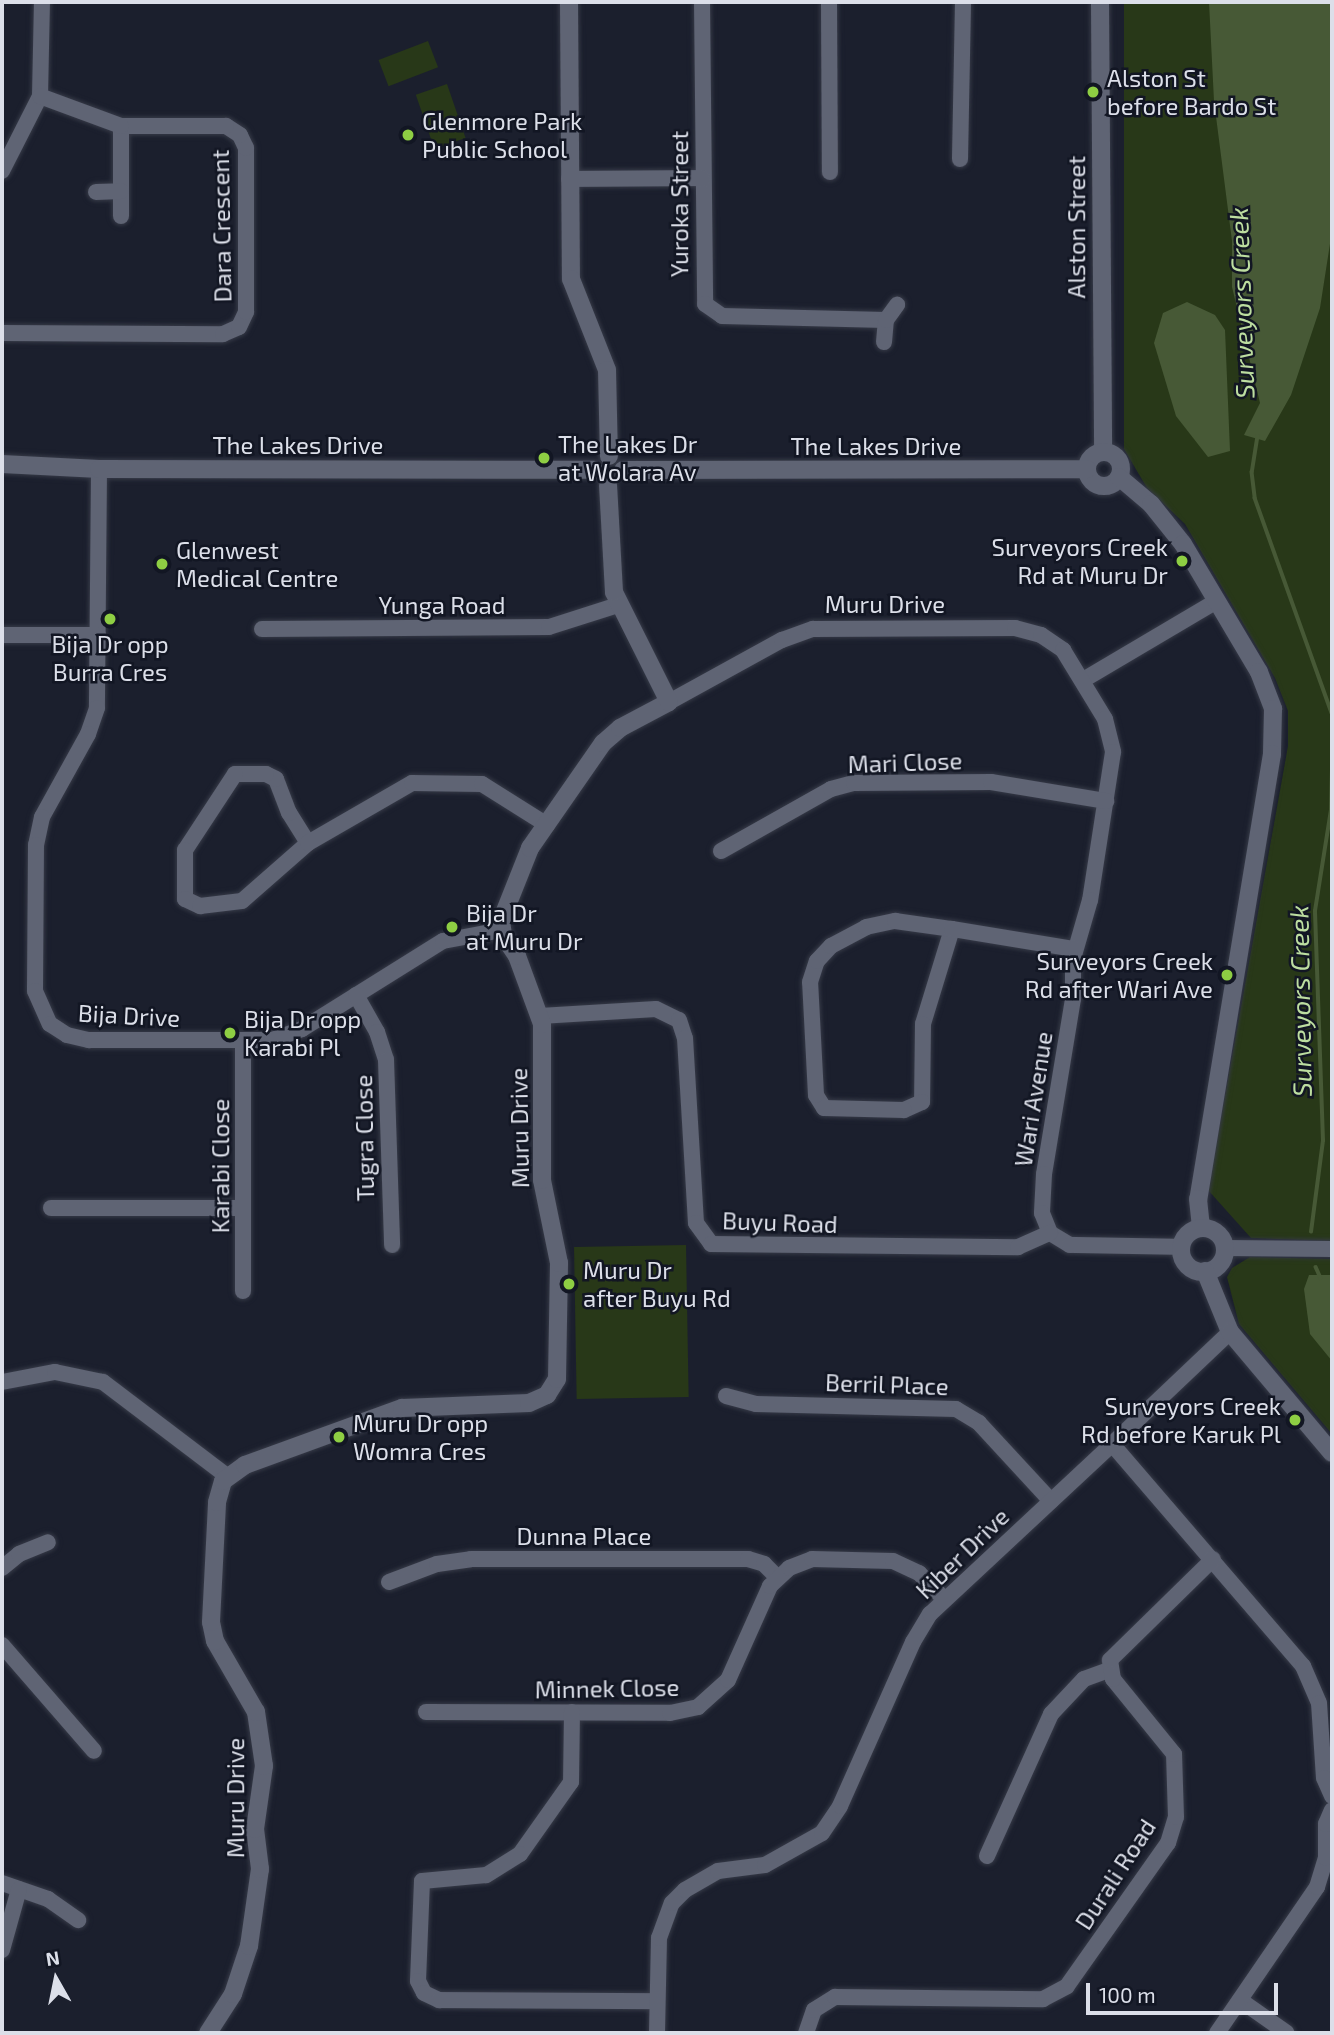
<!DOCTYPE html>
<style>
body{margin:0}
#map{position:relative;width:1334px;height:2035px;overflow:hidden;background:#1b1f2d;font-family:"Exo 2",sans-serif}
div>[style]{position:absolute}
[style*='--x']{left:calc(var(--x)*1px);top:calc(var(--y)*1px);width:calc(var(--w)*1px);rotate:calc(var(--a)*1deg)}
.green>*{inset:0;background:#283818;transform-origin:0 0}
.water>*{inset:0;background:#475936}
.stream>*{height:3.5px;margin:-1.75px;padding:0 1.75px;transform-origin:1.75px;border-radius:1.75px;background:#475936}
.roads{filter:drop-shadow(0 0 2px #363a47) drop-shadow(0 0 2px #363a47)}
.minor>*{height:16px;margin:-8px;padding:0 8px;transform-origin:8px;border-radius:8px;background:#5f6474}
.tertiary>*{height:18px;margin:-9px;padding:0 9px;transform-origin:9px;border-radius:9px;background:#5f6474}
.tertiary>.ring{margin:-9px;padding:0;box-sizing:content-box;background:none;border:18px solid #5f6474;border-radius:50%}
.dots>*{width:19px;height:19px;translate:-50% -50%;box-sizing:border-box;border:4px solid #121623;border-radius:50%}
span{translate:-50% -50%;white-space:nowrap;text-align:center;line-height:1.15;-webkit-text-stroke:5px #121623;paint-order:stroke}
.poi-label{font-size:24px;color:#dcdfe9}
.left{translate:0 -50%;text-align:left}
.right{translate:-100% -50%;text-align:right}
.street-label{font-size:24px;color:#dcdfe9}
.water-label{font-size:26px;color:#bddea0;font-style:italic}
.frame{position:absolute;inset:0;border:4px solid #dcdfe9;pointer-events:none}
.north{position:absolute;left:21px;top:1944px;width:70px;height:70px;-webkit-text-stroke:5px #121623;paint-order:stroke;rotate:351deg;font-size:19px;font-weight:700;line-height:28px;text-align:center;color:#dcdfe9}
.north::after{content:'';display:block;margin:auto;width:24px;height:32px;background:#dcdfe9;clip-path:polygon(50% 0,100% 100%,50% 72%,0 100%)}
.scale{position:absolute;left:1086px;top:1983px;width:192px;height:32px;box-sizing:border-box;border:4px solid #dcdfe9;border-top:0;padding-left:9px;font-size:21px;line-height:24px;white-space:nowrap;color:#dcdfe9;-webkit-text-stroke:5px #121623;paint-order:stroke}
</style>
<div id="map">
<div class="green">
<i style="clip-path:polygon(1124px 2px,1332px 2px,1332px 1241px,1251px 1238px,1208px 1190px,1288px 746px,1288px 711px,1275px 678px,1185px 524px,1147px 488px,1124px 449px)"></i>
<i style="left:428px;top:41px;width:28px;height:53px;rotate:69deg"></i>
<i style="left:447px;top:84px;width:57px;height:33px;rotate:71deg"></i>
<i style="left:686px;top:1245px;width:152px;height:112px;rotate:89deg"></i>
<i style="clip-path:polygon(1250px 1257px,1332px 1259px,1332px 1434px,1239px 1324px,1227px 1277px,1232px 1268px)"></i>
</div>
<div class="water">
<i style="clip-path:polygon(1209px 2px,1332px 2px,1332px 231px,1320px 308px,1291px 395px,1265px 441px,1244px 435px,1260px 403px,1232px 287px,1232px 241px,1214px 101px)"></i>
<i style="clip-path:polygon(1187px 302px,1215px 315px,1225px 330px,1230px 451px,1208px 457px,1176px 416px,1154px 343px,1163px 313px)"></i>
<i style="clip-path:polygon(1309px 1275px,1332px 1275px,1332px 1361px,1310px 1334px,1304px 1289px)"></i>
</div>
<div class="stream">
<i style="--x:1258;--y:436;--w:36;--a:99"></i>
<i style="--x:1252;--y:472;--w:26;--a:83"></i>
<i style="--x:1255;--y:498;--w:228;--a:70.3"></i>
<i style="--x:1311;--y:1232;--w:92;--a:-82.5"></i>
<i style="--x:1323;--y:1141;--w:230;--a:-92"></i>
<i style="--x:1315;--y:911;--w:102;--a:-81"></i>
<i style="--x:1331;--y:810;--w:40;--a:-88.6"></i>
<i style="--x:1316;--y:1267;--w:12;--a:66"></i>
</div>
<div class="roads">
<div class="minor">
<i style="--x:702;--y:2;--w:302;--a:89.4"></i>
<i style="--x:705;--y:304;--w:21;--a:35"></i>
<i style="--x:722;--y:316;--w:164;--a:1.4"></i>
<i style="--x:829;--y:2;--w:170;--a:89.7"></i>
<i style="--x:121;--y:126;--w:90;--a:90"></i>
<i style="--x:960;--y:159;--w:157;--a:-88.9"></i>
<i style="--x:2;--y:171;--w:84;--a:-63.1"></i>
<i style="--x:40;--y:96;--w:94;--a:-88.8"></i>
<i style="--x:569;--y:179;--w:133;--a:-0.4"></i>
<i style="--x:96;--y:192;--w:25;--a:-2"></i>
<i style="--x:2;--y:333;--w:221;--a:0.3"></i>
<i style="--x:223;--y:334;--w:17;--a:-24"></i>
<i style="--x:239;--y:327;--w:17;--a:-65"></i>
<i style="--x:246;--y:312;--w:164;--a:-90"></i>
<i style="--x:246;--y:148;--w:14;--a:-115"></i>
<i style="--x:240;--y:135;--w:17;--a:-147"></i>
<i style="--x:226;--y:126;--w:105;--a:180"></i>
<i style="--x:121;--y:126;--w:86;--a:-159.7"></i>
<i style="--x:884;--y:342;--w:22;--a:-85"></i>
<i style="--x:886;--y:320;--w:19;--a:-54"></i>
<i style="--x:99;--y:469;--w:239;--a:90.5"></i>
<i style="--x:97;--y:708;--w:28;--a:109"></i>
<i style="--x:88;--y:734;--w:95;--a:119"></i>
<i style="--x:42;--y:817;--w:29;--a:102"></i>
<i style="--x:36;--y:845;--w:146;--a:90.4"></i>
<i style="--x:35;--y:991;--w:36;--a:66"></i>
<i style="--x:50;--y:1024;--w:20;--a:33"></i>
<i style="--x:67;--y:1035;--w:23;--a:13"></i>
<i style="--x:89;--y:1040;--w:183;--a:0"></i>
<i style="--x:272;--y:1040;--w:32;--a:-20"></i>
<i style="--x:302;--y:1029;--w:166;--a:-32"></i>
<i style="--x:443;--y:941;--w:59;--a:-10.7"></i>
<i style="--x:262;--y:629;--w:287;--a:-0.4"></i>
<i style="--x:549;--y:627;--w:72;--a:-17.7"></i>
<i style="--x:2;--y:635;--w:96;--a:0"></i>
<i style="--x:1083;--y:680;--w:153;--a:-30.6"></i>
<i style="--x:669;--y:702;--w:129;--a:-28.8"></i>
<i style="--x:782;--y:640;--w:33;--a:-20"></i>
<i style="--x:813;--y:629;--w:202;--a:-0.3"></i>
<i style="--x:1015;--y:628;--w:27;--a:15"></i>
<i style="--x:1041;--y:635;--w:27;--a:34"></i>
<i style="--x:1063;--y:650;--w:81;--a:58.7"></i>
<i style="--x:1105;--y:719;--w:34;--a:76"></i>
<i style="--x:1113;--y:752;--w:150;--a:98.8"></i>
<i style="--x:1090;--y:900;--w:61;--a:106.1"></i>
<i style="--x:1073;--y:959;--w:40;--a:90"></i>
<i style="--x:1073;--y:999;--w:177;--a:99.4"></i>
<i style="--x:1044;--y:1174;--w:39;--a:93"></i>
<i style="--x:1042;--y:1213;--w:22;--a:68"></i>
<i style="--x:1050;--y:1233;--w:23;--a:31"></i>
<i style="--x:1070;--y:1245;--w:111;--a:1"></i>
<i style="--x:308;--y:843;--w:36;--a:-122"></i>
<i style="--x:289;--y:813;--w:36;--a:-111"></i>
<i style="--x:276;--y:779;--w:11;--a:-153"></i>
<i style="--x:266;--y:774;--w:31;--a:180"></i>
<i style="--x:235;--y:774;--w:91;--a:123.3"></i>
<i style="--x:185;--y:850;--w:49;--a:90"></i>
<i style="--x:185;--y:899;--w:17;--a:25"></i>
<i style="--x:200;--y:906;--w:42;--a:-6.8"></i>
<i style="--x:242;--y:901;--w:88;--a:-41.3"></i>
<i style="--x:308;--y:843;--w:120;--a:-30"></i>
<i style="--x:412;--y:783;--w:70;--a:0.8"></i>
<i style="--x:482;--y:784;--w:77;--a:32.2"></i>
<i style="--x:721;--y:851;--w:126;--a:-29.4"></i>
<i style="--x:831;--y:789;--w:24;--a:-15"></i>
<i style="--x:854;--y:783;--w:137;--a:-0.4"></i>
<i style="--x:991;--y:782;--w:117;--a:9.4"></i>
<i style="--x:952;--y:929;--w:99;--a:107"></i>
<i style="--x:923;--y:1024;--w:78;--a:90.7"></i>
<i style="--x:922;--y:1102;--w:20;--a:156"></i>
<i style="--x:904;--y:1110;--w:80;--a:-178.6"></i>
<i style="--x:824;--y:1108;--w:15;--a:-122"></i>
<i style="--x:816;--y:1095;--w:113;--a:-93"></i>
<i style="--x:810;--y:982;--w:22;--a:-72"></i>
<i style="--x:817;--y:961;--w:21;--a:-47"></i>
<i style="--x:831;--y:946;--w:40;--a:-28"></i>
<i style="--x:866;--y:927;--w:30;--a:-12"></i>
<i style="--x:895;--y:921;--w:58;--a:8"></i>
<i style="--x:952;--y:929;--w:124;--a:9.3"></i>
<i style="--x:356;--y:995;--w:43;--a:60.4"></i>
<i style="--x:377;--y:1032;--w:29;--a:72"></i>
<i style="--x:386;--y:1060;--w:185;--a:88.1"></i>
<i style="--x:540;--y:1016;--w:116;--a:-3.5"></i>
<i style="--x:656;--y:1009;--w:25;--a:26"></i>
<i style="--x:679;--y:1020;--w:19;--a:72"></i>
<i style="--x:685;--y:1038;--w:185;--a:86.6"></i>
<i style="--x:696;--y:1223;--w:26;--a:54"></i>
<i style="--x:711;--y:1244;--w:307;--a:0.6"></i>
<i style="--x:1018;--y:1247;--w:35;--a:-24"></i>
<i style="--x:51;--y:1208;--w:191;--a:0"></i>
<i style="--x:1225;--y:1248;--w:107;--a:0.5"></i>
<i style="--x:243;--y:1291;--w:250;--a:-90"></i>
<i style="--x:2;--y:1382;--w:54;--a:-10.7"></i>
<i style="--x:55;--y:1372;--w:49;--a:11.8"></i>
<i style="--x:103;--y:1382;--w:156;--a:37.2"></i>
<i style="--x:726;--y:1396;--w:31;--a:15"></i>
<i style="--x:756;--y:1404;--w:200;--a:1.4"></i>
<i style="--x:956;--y:1409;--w:27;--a:31"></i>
<i style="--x:979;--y:1423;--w:106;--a:47.3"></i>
<i style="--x:1112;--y:1444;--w:163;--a:-43.5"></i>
<i style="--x:2;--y:1568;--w:22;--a:-39"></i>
<i style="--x:19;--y:1554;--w:31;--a:-22"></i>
<i style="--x:389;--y:1582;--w:51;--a:-20.6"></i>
<i style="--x:437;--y:1564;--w:34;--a:-8"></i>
<i style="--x:471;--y:1559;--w:277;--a:0"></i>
<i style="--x:748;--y:1559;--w:17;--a:17"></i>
<i style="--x:764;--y:1564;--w:18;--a:45"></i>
<i style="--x:2;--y:1645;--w:140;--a:49"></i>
<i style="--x:426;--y:1712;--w:244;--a:0.2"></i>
<i style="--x:670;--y:1713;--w:29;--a:-12"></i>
<i style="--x:698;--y:1707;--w:40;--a:-42"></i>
<i style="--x:728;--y:1680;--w:103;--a:-65.9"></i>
<i style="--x:770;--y:1586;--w:26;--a:-43"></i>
<i style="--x:789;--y:1568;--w:25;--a:-21"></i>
<i style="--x:812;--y:1559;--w:81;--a:1.4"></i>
<i style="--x:893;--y:1561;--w:29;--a:25"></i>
<i style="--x:919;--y:1573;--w:36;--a:46"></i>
<i style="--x:572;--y:1712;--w:70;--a:90.8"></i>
<i style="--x:571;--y:1782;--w:88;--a:125.3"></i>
<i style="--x:520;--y:1854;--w:40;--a:148"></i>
<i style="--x:486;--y:1875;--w:64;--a:174.6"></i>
<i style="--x:422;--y:1881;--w:100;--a:92.3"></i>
<i style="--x:418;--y:1981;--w:13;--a:63"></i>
<i style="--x:424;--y:1993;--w:17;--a:25"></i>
<i style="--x:439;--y:2000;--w:218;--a:0.3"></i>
<i style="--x:987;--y:1856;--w:156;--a:-65.7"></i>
<i style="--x:1051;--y:1714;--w:48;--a:-46.7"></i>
<i style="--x:1084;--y:1679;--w:27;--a:-20"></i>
<i style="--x:2;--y:1883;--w:49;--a:19.2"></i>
<i style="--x:48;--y:1899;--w:37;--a:35"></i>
<i style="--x:2;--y:1950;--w:63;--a:-74.4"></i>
<i style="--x:1240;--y:2000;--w:57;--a:35.1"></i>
<i style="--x:657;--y:2033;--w:95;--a:-88.8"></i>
<i style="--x:659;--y:1938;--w:37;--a:-70"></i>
<i style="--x:672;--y:1903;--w:18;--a:-45"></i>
<i style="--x:685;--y:1890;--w:38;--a:-30"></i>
<i style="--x:718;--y:1871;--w:47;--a:-7.3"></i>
<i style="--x:765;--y:1865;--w:65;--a:-29.3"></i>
<i style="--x:822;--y:1833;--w:32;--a:-56"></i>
<i style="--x:840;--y:1806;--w:180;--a:-66"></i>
<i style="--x:913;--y:1642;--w:33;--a:-59"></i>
<i style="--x:930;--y:1614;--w:249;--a:-43"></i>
<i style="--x:1112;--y:1444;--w:293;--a:49.3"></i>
<i style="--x:1303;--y:1666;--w:40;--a:66.6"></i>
<i style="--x:1319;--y:1703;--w:75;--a:86.2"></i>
<i style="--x:1324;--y:1778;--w:20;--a:66"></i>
<i style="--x:806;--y:2033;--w:24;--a:-71"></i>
<i style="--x:814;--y:2010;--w:25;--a:-32"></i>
<i style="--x:835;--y:1997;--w:208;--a:0.6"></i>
<i style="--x:1043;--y:1999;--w:27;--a:-28"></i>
<i style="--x:1067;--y:1986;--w:175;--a:-54.8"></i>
<i style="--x:1168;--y:1843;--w:27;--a:-73"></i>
<i style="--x:1176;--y:1817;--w:63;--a:-91.8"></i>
<i style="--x:1174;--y:1754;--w:97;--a:-129.1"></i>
<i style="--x:1113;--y:1679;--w:19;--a:-99"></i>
<i style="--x:1110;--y:1660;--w:144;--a:-44.4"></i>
<i style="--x:1217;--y:2033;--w:177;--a:-55.6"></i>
<i style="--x:1317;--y:1887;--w:30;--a:-73"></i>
<i style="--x:1326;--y:1858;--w:34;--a:-90"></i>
<i style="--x:1326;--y:1824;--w:15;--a:-67"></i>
</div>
<div class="tertiary">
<i style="--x:569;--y:2;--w:277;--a:89.6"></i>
<i style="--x:571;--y:279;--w:98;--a:68.4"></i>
<i style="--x:607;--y:370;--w:86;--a:88.7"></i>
<i style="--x:1100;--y:2;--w:450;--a:89.6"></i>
<i class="ring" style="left:1087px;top:452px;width:16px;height:16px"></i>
<i style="--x:2;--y:464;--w:97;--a:3"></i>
<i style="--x:99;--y:469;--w:495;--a:0.1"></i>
<i style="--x:623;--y:470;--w:464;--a:-0.1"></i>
<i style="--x:1119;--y:477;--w:42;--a:40.2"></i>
<i style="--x:1151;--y:504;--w:51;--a:51.3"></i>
<i style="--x:1183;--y:544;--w:149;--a:59.3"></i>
<i style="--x:1259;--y:672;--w:40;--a:69"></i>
<i style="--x:1273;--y:709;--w:45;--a:91.3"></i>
<i style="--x:1272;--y:754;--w:451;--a:99.4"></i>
<i style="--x:1198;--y:1199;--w:29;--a:84"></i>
<i class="ring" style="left:1181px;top:1228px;width:26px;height:26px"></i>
<i style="--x:1205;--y:1271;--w:66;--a:67.7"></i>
<i style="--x:1230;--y:1332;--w:158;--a:49.9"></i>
<i style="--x:208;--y:2033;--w:46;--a:-57.3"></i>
<i style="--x:233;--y:1994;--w:51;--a:-71.6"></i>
<i style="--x:249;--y:1946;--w:78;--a:-81.9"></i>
<i style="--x:260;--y:1869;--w:40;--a:-97.1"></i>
<i style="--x:255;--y:1829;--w:64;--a:-81.9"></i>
<i style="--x:264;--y:1766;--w:55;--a:-98.4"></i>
<i style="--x:256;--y:1712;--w:82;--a:-120"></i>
<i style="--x:215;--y:1641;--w:19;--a:-102"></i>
<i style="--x:211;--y:1622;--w:120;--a:-87.1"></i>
<i style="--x:217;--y:1502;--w:22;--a:-74"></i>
<i style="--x:223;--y:1481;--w:27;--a:-36"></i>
<i style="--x:245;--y:1465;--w:167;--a:-20"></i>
<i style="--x:402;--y:1408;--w:127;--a:-2.3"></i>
<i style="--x:529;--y:1403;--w:20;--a:-24"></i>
<i style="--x:547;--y:1395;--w:19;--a:-58"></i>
<i style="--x:557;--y:1379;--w:116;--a:-89"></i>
<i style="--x:559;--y:1263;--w:85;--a:-101.6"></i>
<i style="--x:542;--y:1180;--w:156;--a:-90"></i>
<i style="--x:542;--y:1024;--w:72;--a:-110.2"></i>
<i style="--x:517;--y:956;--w:25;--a:-124"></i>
<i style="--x:503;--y:935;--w:14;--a:-98"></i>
<i style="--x:501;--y:921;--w:79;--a:-68.3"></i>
<i style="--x:530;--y:848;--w:128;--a:-55.2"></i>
<i style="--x:603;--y:743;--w:23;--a:-41"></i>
<i style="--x:620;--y:728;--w:55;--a:-28"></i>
<i style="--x:669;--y:702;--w:123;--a:-116.6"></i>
<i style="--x:614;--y:592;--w:107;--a:-93.2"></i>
</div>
</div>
<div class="dots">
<i style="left:1093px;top:92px;background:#8ece43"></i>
<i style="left:408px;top:135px;background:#8ece43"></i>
<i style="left:544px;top:458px;background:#8ece43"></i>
<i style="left:1182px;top:561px;background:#8ece43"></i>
<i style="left:162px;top:564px;background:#8ece43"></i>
<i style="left:110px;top:619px;background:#8ece43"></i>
<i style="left:452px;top:927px;background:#8ece43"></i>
<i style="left:1227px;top:975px;background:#8ece43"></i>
<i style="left:230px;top:1033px;background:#8ece43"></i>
<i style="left:569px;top:1284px;background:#8ece43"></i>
<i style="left:1295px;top:1420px;background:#8ece43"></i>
<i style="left:339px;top:1437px;background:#8ece43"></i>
</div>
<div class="poi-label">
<span class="left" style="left:1107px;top:92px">Alston St<br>before Bardo St</span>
<span class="left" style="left:422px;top:135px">Glenmore Park<br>Public School</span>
<span class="left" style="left:558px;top:458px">The Lakes Dr<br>at Wolara Av</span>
<span class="right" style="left:1168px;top:561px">Surveyors Creek<br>Rd at Muru Dr</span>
<span class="left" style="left:176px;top:564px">Glenwest<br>Medical Centre</span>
<span style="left:110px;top:658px">Bija Dr opp<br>Burra Cres</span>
<span class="left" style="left:466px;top:927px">Bija Dr<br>at Muru Dr</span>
<span class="right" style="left:1213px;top:975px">Surveyors Creek<br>Rd after Wari Ave</span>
<span class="left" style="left:244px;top:1033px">Bija Dr opp<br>Karabi Pl</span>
<span class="left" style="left:583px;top:1284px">Muru Dr<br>after Buyu Rd</span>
<span class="right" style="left:1281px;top:1420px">Surveyors Creek<br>Rd before Karuk Pl</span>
<span class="left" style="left:353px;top:1437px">Muru Dr opp<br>Womra Cres</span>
</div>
<div class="street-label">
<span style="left:679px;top:204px;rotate:-90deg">Yuroka Street</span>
<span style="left:221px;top:226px;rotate:-91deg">Dara Crescent</span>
<span style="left:1076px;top:227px;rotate:-90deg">Alston Street</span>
<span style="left:298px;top:445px">The Lakes Drive</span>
<span style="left:876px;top:446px">The Lakes Drive</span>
<span style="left:885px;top:604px">Muru Drive</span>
<span style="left:442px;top:605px">Yunga Road</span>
<span style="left:905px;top:762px;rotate:-2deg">Mari Close</span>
<span style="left:129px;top:1015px;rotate:3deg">Bija Drive</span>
<span style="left:1033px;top:1099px;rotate:-81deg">Wari Avenue</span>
<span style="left:519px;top:1128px;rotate:-91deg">Muru Drive</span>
<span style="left:364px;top:1138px;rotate:-91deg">Tugra Close</span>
<span style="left:220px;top:1166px;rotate:-90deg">Karabi Close</span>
<span style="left:780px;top:1222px;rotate:2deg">Buyu Road</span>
<span style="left:887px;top:1384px;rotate:2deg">Berril Place</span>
<span style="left:584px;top:1536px">Dunna Place</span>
<span style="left:962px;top:1553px;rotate:-44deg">Kiber Drive</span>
<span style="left:607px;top:1688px;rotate:-1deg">Minnek Close</span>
<span style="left:235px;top:1798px;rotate:-90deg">Muru Drive</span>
<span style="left:1115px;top:1874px;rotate:-57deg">Durali Road</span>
</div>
<div class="water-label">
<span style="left:1241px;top:303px;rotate:-92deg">Surveyors Creek</span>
<span style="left:1300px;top:1001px;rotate:-91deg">Surveyors Creek</span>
</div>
<div class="frame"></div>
<div class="north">N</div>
<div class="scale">100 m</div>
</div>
